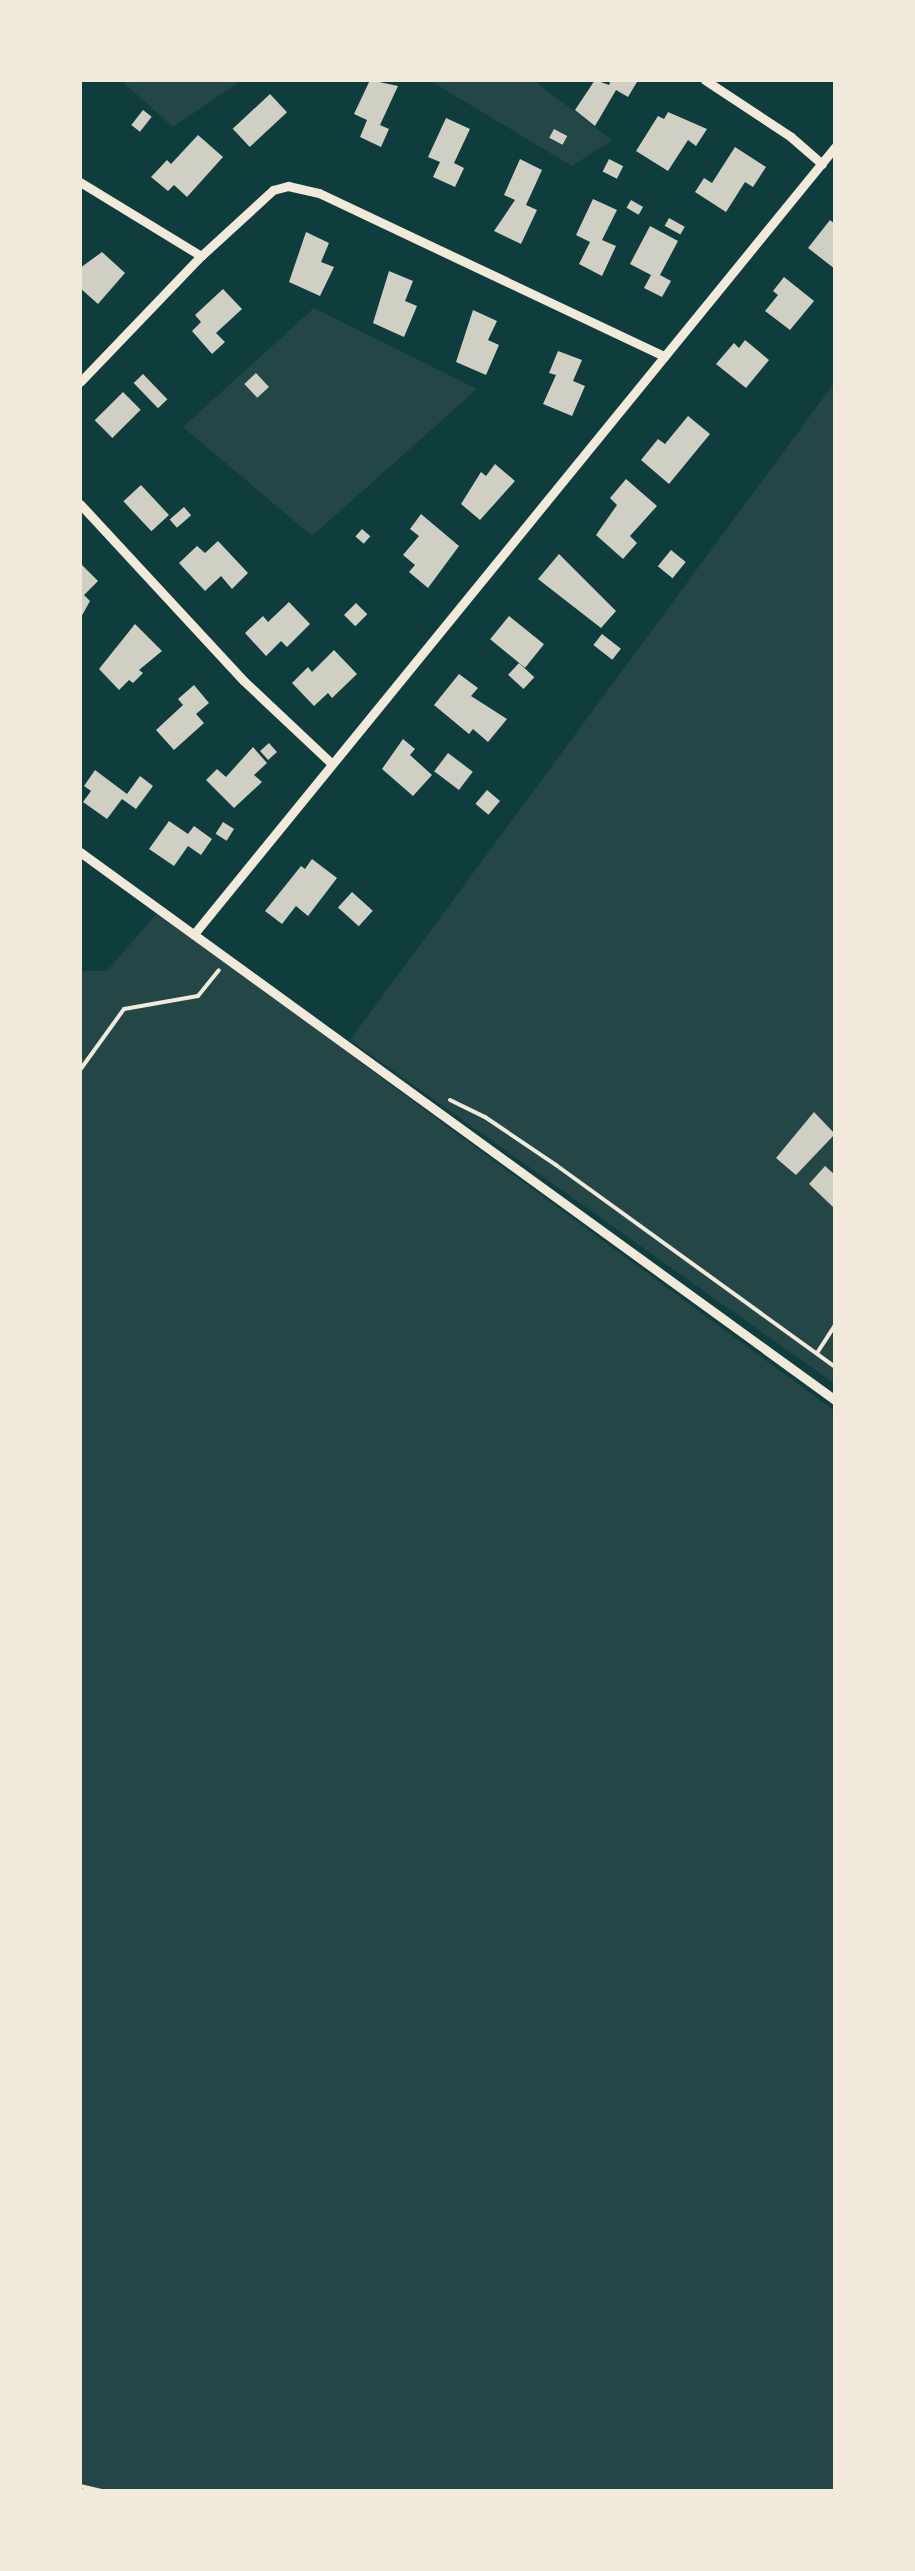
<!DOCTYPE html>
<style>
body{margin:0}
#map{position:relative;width:915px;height:2571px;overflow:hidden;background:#0f3d3e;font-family:Roboto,sans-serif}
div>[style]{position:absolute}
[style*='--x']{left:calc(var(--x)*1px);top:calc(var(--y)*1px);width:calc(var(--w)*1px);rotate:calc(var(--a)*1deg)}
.green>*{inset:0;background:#244646}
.building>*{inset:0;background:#cfcfc3;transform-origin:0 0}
.path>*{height:4px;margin:-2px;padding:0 2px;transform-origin:2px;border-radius:2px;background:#f1e9da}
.minor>*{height:9px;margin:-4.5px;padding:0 4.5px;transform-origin:4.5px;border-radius:4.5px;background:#f1e9da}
span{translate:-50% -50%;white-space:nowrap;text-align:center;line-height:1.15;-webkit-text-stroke:10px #f1e9da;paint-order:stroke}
.frame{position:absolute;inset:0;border:82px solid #f1e9da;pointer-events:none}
</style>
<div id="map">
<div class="green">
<i style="clip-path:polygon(128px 80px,242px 80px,173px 127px,124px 83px)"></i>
<i style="clip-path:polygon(429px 80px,533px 80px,612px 140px,572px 166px)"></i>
<i style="clip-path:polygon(314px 308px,477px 389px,312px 536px,183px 427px)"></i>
<i style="clip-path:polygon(835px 382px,835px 1384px,350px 1040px)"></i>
<i style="clip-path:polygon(163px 906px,365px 1066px,835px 1411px,835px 2491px,80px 2491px,80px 971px,107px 971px)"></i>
</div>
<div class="building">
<i style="clip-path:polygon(370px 80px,398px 86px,380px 125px,389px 129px,381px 147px,360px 137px,367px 120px,354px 114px)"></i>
<i style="clip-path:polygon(595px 80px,609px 85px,611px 80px,637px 82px,628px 97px,616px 90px,595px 126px,575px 110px)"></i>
<i style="left:270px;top:94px;width:25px;height:51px;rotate:47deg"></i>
<i style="left:143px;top:110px;width:11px;height:19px;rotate:38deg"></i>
<i style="clip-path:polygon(668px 112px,707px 129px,696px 146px,688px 140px,668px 171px,636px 151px,658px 116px,664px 119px)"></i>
<i style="clip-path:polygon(446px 118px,470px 129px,454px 163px,464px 168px,455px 187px,433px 177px,440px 162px,428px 157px)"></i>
<i style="left:554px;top:129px;width:15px;height:10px;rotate:28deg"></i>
<i style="clip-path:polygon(198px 135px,223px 157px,187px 197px,174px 185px,168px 191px,151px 177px,167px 160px,171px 164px)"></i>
<i style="clip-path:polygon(735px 147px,766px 167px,753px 187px,745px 182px,726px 212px,695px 192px,704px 178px,712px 183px)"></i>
<i style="clip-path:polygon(520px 159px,542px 170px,526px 205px,537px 210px,521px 244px,494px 231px,515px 200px,504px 195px)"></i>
<i style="left:609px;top:159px;width:16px;height:14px;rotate:27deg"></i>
<i style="clip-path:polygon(593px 199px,617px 210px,602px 240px,616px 246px,602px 276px,579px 264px,590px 242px,576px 235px)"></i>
<i style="left:631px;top:200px;width:14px;height:9px;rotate:30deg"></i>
<i style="left:669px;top:218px;width:18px;height:9px;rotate:29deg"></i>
<i style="clip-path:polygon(830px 220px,835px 224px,835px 269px,808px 248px)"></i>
<i style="clip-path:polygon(650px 226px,678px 241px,660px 275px,671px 281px,662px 297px,644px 288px,651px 275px,630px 264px)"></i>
<i style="clip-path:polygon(306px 232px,329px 243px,321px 262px,334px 267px,320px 296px,289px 282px)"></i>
<i style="clip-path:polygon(102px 252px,125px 273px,98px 304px,80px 288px,80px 268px)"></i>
<i style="clip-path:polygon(389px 271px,413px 281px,405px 301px,417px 306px,404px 337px,373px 323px)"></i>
<i style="clip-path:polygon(784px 277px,814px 301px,790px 330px,765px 311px,778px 295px,773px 291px)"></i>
<i style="clip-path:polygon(223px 289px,242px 309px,216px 333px,225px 342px,212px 354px,192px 331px,201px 322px,195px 315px)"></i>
<i style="clip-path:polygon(473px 310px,497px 321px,488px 340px,499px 345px,486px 375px,456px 362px)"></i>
<i style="clip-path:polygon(745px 340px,769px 360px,746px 388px,716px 364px,734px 343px,739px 348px)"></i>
<i style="clip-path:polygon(558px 351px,582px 360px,573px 381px,585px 386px,572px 416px,543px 404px,556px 375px,549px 373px)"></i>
<i style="left:256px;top:373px;width:19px;height:16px;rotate:47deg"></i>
<i style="left:143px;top:374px;width:35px;height:13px;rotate:46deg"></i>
<i style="left:123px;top:392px;width:25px;height:40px;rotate:45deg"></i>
<i style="clip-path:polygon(688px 416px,710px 434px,669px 484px,641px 460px,658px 439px,665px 444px)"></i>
<i style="clip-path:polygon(495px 464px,515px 481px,480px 520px,461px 504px,481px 472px,486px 476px)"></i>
<i style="clip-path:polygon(626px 479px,657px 506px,630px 536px,637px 543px,623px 559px,596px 535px,617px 505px,610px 498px)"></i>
<i style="left:141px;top:485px;width:41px;height:24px;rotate:47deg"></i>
<i style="left:184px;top:507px;width:11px;height:19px;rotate:49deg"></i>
<i style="clip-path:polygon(421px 514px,459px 546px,428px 588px,409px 572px,415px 565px,403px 555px,419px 536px,410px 529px)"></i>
<i style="left:362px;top:529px;width:11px;height:10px;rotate:41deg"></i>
<i style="clip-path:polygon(218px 541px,248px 573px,232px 589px,221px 576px,205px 591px,179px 563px,197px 546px,205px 553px)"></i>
<i style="left:671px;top:550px;width:19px;height:21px;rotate:39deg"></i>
<i style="clip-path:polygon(559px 554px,616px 611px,601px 628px,538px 579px)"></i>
<i style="clip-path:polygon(80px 563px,98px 581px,84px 595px,90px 601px,80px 619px)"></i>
<i style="clip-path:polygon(289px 602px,310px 624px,287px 647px,281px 641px,266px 656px,245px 633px,263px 616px,268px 622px)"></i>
<i style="left:356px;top:603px;width:16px;height:17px;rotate:45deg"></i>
<i style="left:509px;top:616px;width:45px;height:30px;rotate:39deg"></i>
<i style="clip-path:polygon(135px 624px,162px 651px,139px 670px,143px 673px,133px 683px,129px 680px,119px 690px,99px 669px)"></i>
<i style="left:602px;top:634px;width:24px;height:14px;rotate:38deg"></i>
<i style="clip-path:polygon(334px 650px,357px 674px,332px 698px,328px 693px,314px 706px,292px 683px,308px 667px,312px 672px)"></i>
<i style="left:519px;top:663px;width:21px;height:16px;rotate:43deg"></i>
<i style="clip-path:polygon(459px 674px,478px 688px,471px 696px,507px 719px,488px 742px,473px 729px,469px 734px,434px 705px)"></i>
<i style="clip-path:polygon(194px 685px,209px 703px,196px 714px,204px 723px,174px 750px,156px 730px,183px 705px,178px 699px)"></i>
<i style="clip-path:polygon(403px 739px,415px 749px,410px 755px,432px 775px,413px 796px,382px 769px)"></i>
<i style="left:269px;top:743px;width:12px;height:12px;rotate:48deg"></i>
<i style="clip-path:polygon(253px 747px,267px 763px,254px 775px,262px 782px,234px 808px,206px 780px,217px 769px,226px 777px)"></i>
<i style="left:448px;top:753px;width:31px;height:23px;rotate:37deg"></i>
<i style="clip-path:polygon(95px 770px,127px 794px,140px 776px,153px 786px,136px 809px,122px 799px,107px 819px,83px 802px,91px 791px,84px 786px)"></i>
<i style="left:487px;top:790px;width:17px;height:18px;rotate:40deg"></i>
<i style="clip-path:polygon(169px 821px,188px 834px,194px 826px,212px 839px,201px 855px,188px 846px,174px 866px,149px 849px)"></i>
<i style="left:223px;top:822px;width:13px;height:14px;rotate:32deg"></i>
<i style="clip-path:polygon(312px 859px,337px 878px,308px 916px,296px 906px,282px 924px,265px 911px,301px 866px,305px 869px)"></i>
<i style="left:352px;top:892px;width:28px;height:21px;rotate:42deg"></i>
<i style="clip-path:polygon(814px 1112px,835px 1134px,796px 1175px,776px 1158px)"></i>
<i style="clip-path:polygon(825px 1166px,835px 1175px,833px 1207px,809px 1184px)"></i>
</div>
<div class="path">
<i style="--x:80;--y:1070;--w:75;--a:-54.2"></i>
<i style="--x:124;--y:1009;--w:75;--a:-10"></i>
<i style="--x:198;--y:996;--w:33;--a:-51"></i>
<i style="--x:450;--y:1100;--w:39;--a:26"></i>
<i style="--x:485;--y:1117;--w:86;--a:34.1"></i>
<i style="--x:556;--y:1165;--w:344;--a:35.9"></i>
<i style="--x:817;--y:1353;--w:33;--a:-57"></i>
<i style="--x:80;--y:2486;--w:22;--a:13"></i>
</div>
<div class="minor">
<i style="--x:705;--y:80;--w:103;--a:33.5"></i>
<i style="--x:791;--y:137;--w:41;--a:41.1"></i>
<i style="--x:80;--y:182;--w:142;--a:31.4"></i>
<i style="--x:201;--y:256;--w:98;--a:-42.5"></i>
<i style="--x:273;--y:190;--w:16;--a:-15"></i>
<i style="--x:288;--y:186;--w:32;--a:13"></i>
<i style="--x:319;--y:193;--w:382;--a:25.3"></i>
<i style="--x:80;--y:382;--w:175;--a:-46.2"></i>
<i style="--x:80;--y:504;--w:241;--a:47.2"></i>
<i style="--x:244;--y:681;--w:120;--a:43.3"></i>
<i style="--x:80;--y:852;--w:933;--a:35.97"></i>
<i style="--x:194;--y:934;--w:1015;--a:-50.84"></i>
</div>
<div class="frame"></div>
</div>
